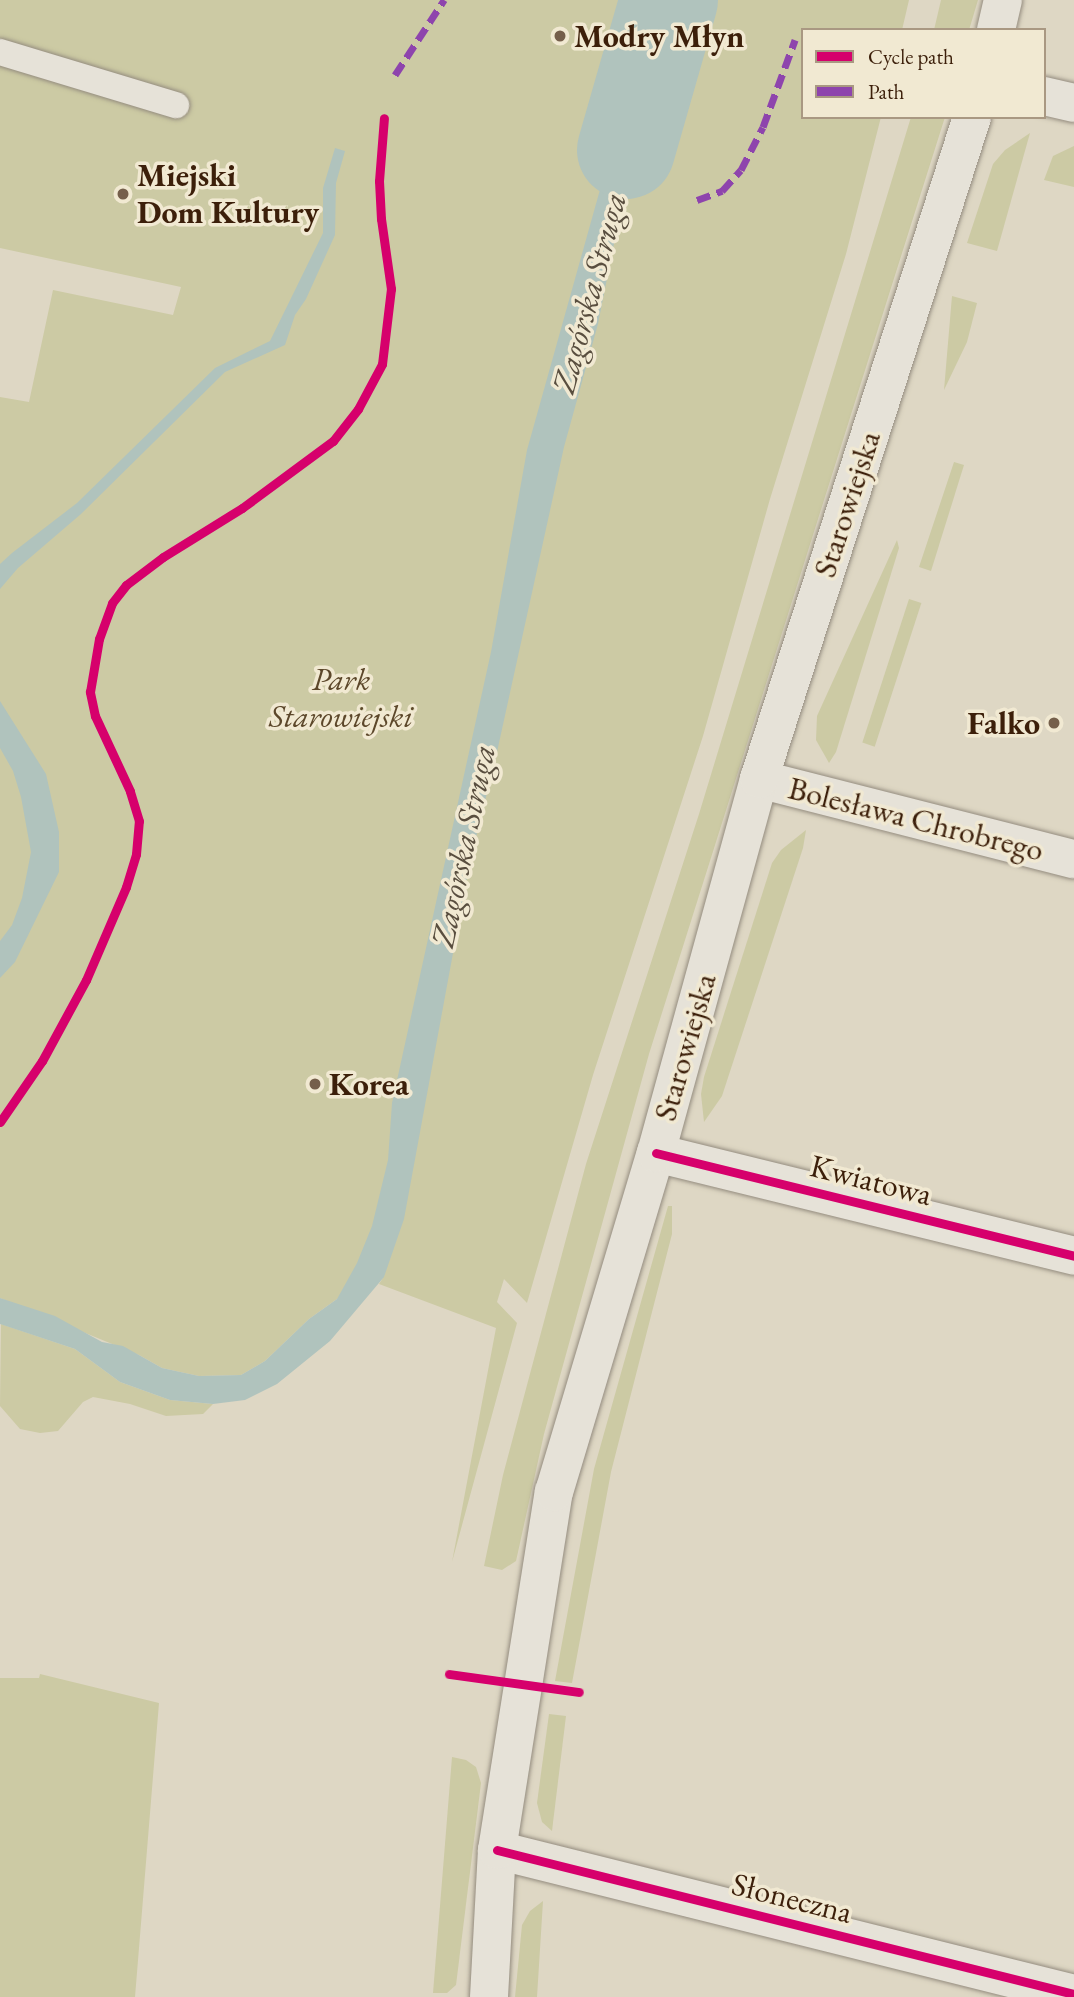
<!DOCTYPE html>
<meta charset="utf-8">
<style>
body{margin:0}
#map{position:relative;width:1074px;height:1997px;overflow:hidden;background:#ded7c4;font-family:"EB Garamond",serif}
div>[style]{position:absolute}
[style*='--x']{left:calc(var(--x)*1px);top:calc(var(--y)*1px);width:calc(var(--w)*1px);rotate:calc(var(--a)*1deg)}
.green>*{inset:0;background:#cccaa4;transform-origin:0 0}
.water>*{inset:0;background:#b0c3bd}
.river>*{height:98px;margin:-49px;padding:0 49px;transform-origin:49px;border-radius:49px;background:#b0c3bd}
.roads{filter:drop-shadow(0 0 2px #948c7f) drop-shadow(0 0 2px #948c7f)}
.service>*{height:26px;margin:-13px;padding:0 13px;transform-origin:13px;border-radius:13px;background:#e6e2d8}
.minor>*{height:38px;margin:-19px;padding:0 19px;transform-origin:19px;border-radius:19px;background:#e6e2d8}
.tertiary>*{height:38px;margin:-19px;padding:0 19px;transform-origin:19px;border-radius:19px;background:#e6e2d8}
.secondary>*{height:38px;margin:-19px;padding:0 19px;transform-origin:19px;border-radius:19px;background:#e6e2d8}
.quiet>*{height:7px;margin-top:-3.5px;transform-origin:0;background:repeating-linear-gradient(90deg,#8e44ad 0 14px,transparent 0 21px)}
.cycleway>*{height:9px;margin:-4.5px;padding:0 4.5px;transform-origin:4.5px;border-radius:4.5px;background:#d6006c}
.dots>*{width:19px;height:19px;translate:-50% -50%;box-sizing:border-box;border:4px solid #f1e9d2;border-radius:50%}
span{translate:-50% -50%;white-space:nowrap;text-align:center;line-height:1.15;-webkit-text-stroke:7px #f1e9d2;paint-order:stroke}
.poi-label{font-size:32px;color:#3c1f0a;font-weight:700}
.left{translate:0 -50%;text-align:left}
.right{translate:-100% -50%;text-align:right}
.street-label{font-size:32px;color:#3c1f0a}
.park-label{font-size:32px;color:#5c472a;font-style:italic}
.water-label{font-size:33px;color:#594e3f;font-style:italic}
.legend{position:absolute;left:801px;top:28px;width:245px;height:91px;box-sizing:border-box;background:#f1e9d2;border:2px solid #a99882;margin:0;padding:9px 12px;list-style:none;font-size:21px;color:#3c1f0a}
.legend li{display:flex;align-items:center;gap:14px;height:35px}
.legend b{width:35px;border:2px solid #a99882}
</style>
<div id="map">
<div class="green">
<i style="clip-path:polygon(0 0,909px 0,902px 30px,803px 30px,803px 117px,881px 117px,846px 254px,770px 499px,703px 736px,593px 1075px,527px 1303px,504px 1279px,497px 1302px,517px 1323px,452px 1562px,496px 1328px,379px 1284px,383px 1278px,337px 1299px,309px 1319px,265px 1361px,241px 1375px,199px 1376px,162px 1368px,139px 1355px,0 1298px,0 397px,29px 402px,53px 290px,173px 315px,181px 287px,0 248px)"></i>
<i style="clip-path:polygon(941px 0,978px 0,969px 30px,934px 30px)"></i>
<i style="clip-path:polygon(911px 117px,945px 117px,649px 1054px,544px 1434px,516px 1561px,502px 1570px,484px 1566px,503px 1475px,586px 1164px,699px 814px)"></i>
<i style="clip-path:polygon(1030px 133px,997px 251px,967px 243px,993px 164px,1005px 150px)"></i>
<i style="clip-path:polygon(1074px 146px,1074px 187px,1044px 180px,1053px 156px)"></i>
<i style="clip-path:polygon(952px 296px,977px 303px,967px 342px,944px 390px)"></i>
<i style="clip-path:polygon(954px 462px,964px 465px,931px 571px,919px 567px)"></i>
<i style="clip-path:polygon(897px 540px,899px 548px,836px 752px,829px 763px,816px 740px,817px 716px)"></i>
<i style="left:909px;top:599px;width:13px;height:151px;rotate:18deg"></i>
<i style="clip-path:polygon(806px 830px,803px 848px,722px 1096px,704px 1122px,701px 1094px,704px 1077px,772px 863px,781px 850px)"></i>
<i style="clip-path:polygon(668px 1206px,672px 1206px,672px 1234px,611px 1472px,572px 1683px,555px 1681px,594px 1469px)"></i>
<i style="clip-path:polygon(1px 1324px,75px 1349px,120px 1382px,170px 1400px,213px 1404px,203px 1414px,166px 1416px,130px 1404px,93px 1397px,83px 1402px,58px 1431px,40px 1433px,20px 1429px,0 1406px)"></i>
<i style="clip-path:polygon(40px 1674px,159px 1703px,135px 1997px,0 1997px,0 1678px,39px 1678px)"></i>
<i style="clip-path:polygon(549px 1714px,566px 1716px,552px 1831px,542px 1822px,537px 1803px)"></i>
<i style="clip-path:polygon(452px 1757px,466px 1760px,476px 1767px,481px 1783px,456px 1985px,447px 1993px,433px 1993px)"></i>
<i style="clip-path:polygon(543px 1901px,537px 1997px,515px 1997px,522px 1925px,530px 1911px)"></i>
</div>
<div class="water">
<i style="clip-path:polygon(642px 15px,655px 19px,648px 45px,658px 20px,691px 29px,663px 112px,637px 147px,622px 203px,598px 324px,564px 447px,495px 761px,470px 861px,404px 1219px,384px 1277px,330px 1341px,277px 1384px,245px 1400px,213px 1404px,170px 1400px,120px 1382px,75px 1349px,0 1324px,0 1298px,55px 1316px,102px 1342px,123px 1346px,162px 1368px,199px 1376px,241px 1375px,265px 1361px,309px 1319px,337px 1299px,357px 1263px,372px 1226px,388px 1160px,392px 1103px,491px 652px,527px 450px,617px 129px,617px 109px)"></i>
<i style="clip-path:polygon(335px 148px,345px 151px,336px 183px,335px 235px,306px 299px,295px 315px,285px 345px,225px 372px,81px 514px,18px 568px,0 589px,0 564px,12px 553px,77px 503px,215px 368px,270px 341px,323px 233px,323px 188px)"></i>
<i style="clip-path:polygon(0 701px,46px 774px,59px 832px,59px 872px,15px 962px,0 978px,0 941px,12px 925px,22px 898px,31px 852px,21px 797px,13px 771px,0 748px)"></i>
</div>
<div class="river">
<i style="--x:626;--y:150;--w:156;--a:-74"></i>
</div>
<div class="roads">
<div class="service">
<i style="--x:0;--y:52;--w:184;--a:16.8"></i>
</div>
<div class="minor">
<i style="--x:759;--y:779;--w:325;--a:14.3"></i>
<i style="--x:656;--y:1153;--w:431;--a:13.8"></i>
<i style="--x:497;--y:1850;--w:595;--a:14.01"></i>
</div>
<div class="tertiary">
<i style="--x:1044;--y:96;--w:31;--a:13"></i>
</div>
<div class="secondary">
<i style="--x:996;--y:30;--w:31;--a:-77"></i>
<i style="--x:489;--y:1997;--w:147;--a:-86.9"></i>
<i style="--x:497;--y:1850;--w:363;--a:-81"></i>
<i style="--x:554;--y:1492;--w:354;--a:-73.3"></i>
<i style="--x:656;--y:1153;--w:388;--a:-74.6"></i>
<i style="--x:759;--y:779;--w:695;--a:-72.16"></i>
</div>
</div>
<div class="quiet">
<i style="--x:395;--y:75;--w:90;--a:-56.8"></i>
<i style="--x:697;--y:200;--w:27;--a:-20"></i>
<i style="--x:722;--y:191;--w:28;--a:-48"></i>
<i style="--x:741;--y:170;--w:48;--a:-62.9"></i>
<i style="--x:763;--y:127;--w:93;--a:-69.8"></i>
</div>
<div class="cycleway">
<i style="--x:0;--y:1122;--w:74;--a:-55.5"></i>
<i style="--x:42;--y:1061;--w:92;--a:-61.5"></i>
<i style="--x:86;--y:980;--w:101;--a:-66.7"></i>
<i style="--x:126;--y:887;--w:34;--a:-73"></i>
<i style="--x:136;--y:854;--w:33;--a:-85"></i>
<i style="--x:139;--y:821;--w:31;--a:-107"></i>
<i style="--x:130;--y:791;--w:83;--a:-115"></i>
<i style="--x:95;--y:716;--w:25;--a:-102"></i>
<i style="--x:90;--y:692;--w:54;--a:-80.4"></i>
<i style="--x:99;--y:639;--w:38;--a:-70"></i>
<i style="--x:112;--y:603;--w:23;--a:-52"></i>
<i style="--x:126;--y:585;--w:46;--a:-37.1"></i>
<i style="--x:163;--y:557;--w:93;--a:-31.8"></i>
<i style="--x:242;--y:508;--w:113;--a:-36.4"></i>
<i style="--x:333;--y:441;--w:41;--a:-52"></i>
<i style="--x:358;--y:409;--w:51;--a:-61.9"></i>
<i style="--x:382;--y:364;--w:76;--a:-83.2"></i>
<i style="--x:391;--y:289;--w:71;--a:-98.1"></i>
<i style="--x:381;--y:219;--w:38;--a:-93"></i>
<i style="--x:379;--y:181;--w:63;--a:-85.5"></i>
<i style="--x:656;--y:1153;--w:431;--a:13.8"></i>
<i style="--x:449;--y:1674;--w:131;--a:7.9"></i>
<i style="--x:497;--y:1850;--w:595;--a:14.01"></i>
</div>
<div class="dots">
<i style="left:560px;top:36px;background:#755f4b"></i>
<i style="left:123px;top:194px;background:#755f4b"></i>
<i style="left:1054px;top:723px;background:#755f4b"></i>
<i style="left:315px;top:1084px;background:#755f4b"></i>
</div>
<div class="poi-label">
<span class="left" style="left:574px;top:36px">Modry Młyn</span>
<span class="left" style="left:137px;top:194px">Miejski<br>Dom Kultury</span>
<span class="right" style="left:1040px;top:723px">Falko</span>
<span class="left" style="left:329px;top:1084px">Korea</span>
</div>
<div class="street-label">
<span style="left:847px;top:504px;rotate:-72deg">Starowiejska</span>
<span style="left:916px;top:819px;rotate:14deg">Bolesława Chrobrego</span>
<span style="left:685px;top:1047px;rotate:-74deg">Starowiejska</span>
<span style="left:871px;top:1180px;rotate:14deg">Kwiatowa</span>
<span style="left:792px;top:1898px;rotate:14deg">Słoneczna</span>
</div>
<div class="park-label">
<span style="left:341px;top:698px">Park<br>Starowiejski</span>
</div>
<div class="water-label">
<span style="left:589px;top:293px;rotate:-75deg">Zagórska Struga</span>
<span style="left:463px;top:846px;rotate:-78deg">Zagórska Struga</span>
</div>
<ul class="legend">
<li><b style="height:9px;background:#d6006c"></b>Cycle path</li>
<li><b style="height:9px;background:#8e44ad"></b>Path</li>
</ul>
</div>
